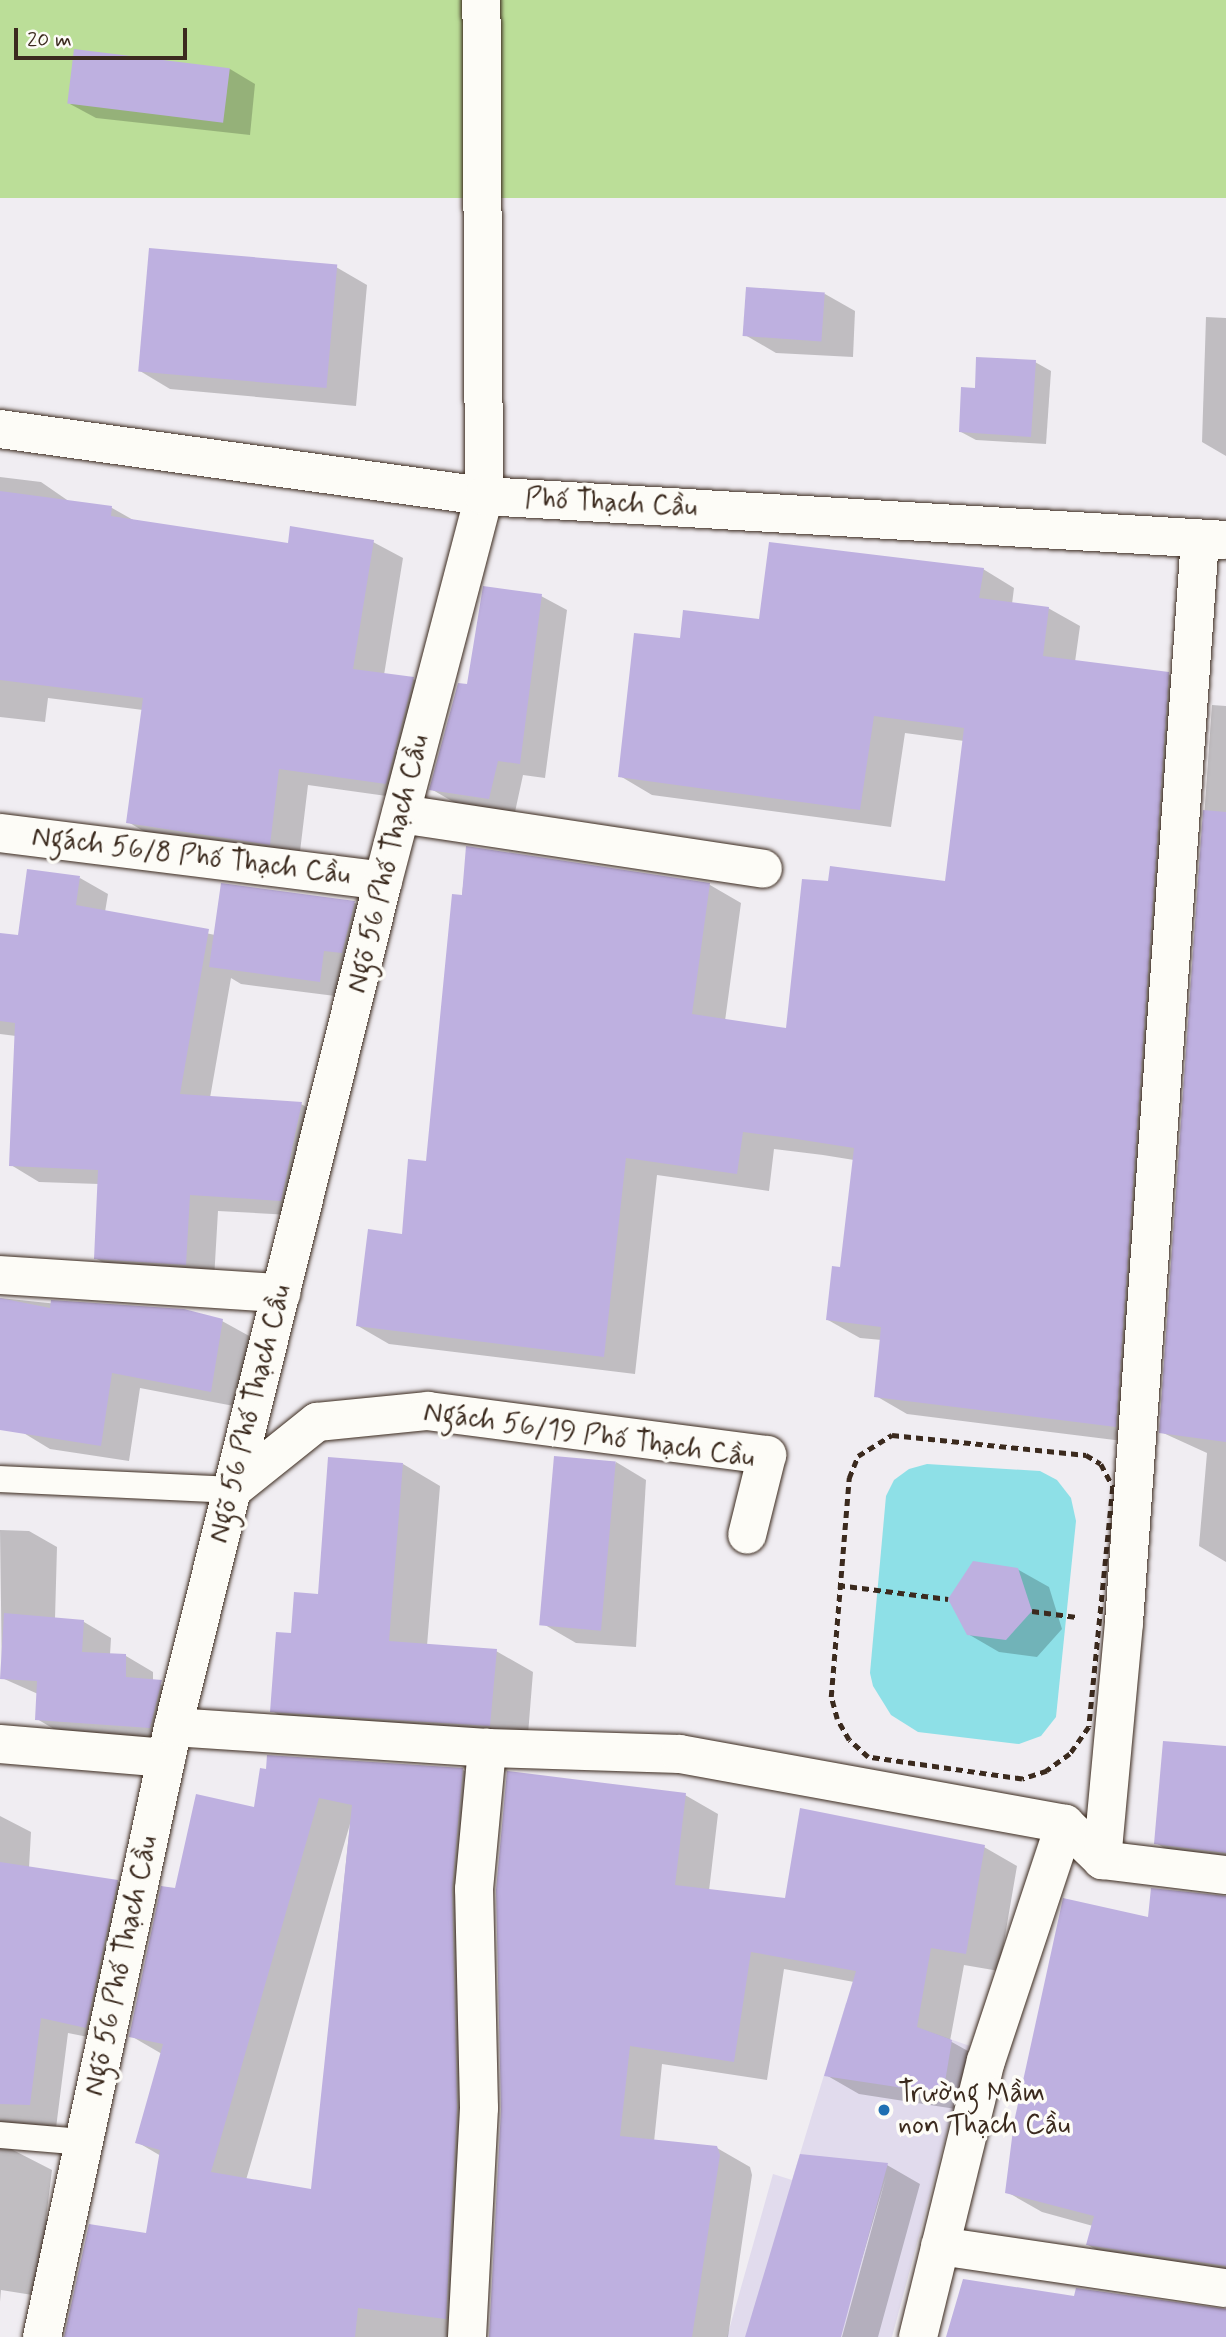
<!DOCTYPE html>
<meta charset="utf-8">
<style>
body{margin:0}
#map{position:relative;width:1226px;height:2337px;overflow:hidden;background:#f0edf2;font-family:Mynerve,sans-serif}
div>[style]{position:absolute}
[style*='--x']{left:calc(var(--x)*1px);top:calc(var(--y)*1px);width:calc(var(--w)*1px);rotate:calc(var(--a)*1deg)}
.built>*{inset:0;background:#e1dbed}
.green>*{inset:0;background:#bbde98;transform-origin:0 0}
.water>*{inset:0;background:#8ee0e7}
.shadow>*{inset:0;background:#0003}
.building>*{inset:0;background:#beb0e0;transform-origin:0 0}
.path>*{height:4.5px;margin-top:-2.25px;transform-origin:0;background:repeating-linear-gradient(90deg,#3b2a1e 0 7px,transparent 0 12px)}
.roads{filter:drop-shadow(0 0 2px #3b2a1e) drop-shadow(0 0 2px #3b2a1e)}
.service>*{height:26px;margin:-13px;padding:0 13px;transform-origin:13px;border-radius:13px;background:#fdfcf7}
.minor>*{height:38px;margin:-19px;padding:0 19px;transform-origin:19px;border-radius:19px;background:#fdfcf7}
.tertiary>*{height:38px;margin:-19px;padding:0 19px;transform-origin:19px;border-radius:19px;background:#fdfcf7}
.dots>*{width:19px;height:19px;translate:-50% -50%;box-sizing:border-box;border:4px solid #fdfcf7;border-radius:50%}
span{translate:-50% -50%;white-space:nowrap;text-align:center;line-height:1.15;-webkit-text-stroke:7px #fdfcf7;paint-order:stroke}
.street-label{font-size:28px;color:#3b2a1e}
.poi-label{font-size:28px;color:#3b2a1e}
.left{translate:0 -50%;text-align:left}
.scale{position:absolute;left:14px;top:28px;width:173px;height:32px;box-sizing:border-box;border:4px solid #3b2a1e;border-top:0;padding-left:9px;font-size:21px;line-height:24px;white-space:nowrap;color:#3b2a1e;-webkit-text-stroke:5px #fdfcf7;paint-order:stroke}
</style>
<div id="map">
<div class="built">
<i style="clip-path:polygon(846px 2003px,970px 2046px,892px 2337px,727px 2337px,773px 2174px,792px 2180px)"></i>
</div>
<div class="green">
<i style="left:0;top:0;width:1226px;height:198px"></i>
</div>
<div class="water">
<i style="clip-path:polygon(927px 1464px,1040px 1471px,1057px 1480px,1071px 1498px,1076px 1521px,1056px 1717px,1041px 1736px,1019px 1744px,918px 1732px,891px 1715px,873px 1686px,870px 1673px,886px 1496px,894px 1480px,909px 1469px)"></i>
</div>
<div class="shadow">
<i style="clip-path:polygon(230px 69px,255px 84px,250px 135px,96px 118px,70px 104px)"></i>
<i style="clip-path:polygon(336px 267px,367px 285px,356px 406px,170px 389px,140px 371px)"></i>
<i style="clip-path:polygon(825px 294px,855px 311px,853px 357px,776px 353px,745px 335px)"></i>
<i style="clip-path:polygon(1206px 317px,1226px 318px,1226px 456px,1202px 442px)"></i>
<i style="clip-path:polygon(1035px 362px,1051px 371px,1046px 444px,976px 440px,961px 432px,976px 390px)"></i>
<i style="clip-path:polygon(0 477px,41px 482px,70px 502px,112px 508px,135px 521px,289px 545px,373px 542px,403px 558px,384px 675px,413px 679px,442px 695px,415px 800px,308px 785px,299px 860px,157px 839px,128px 822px,143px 710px,48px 698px,45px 722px,0 717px)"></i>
<i style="clip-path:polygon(983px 569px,1014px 588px,1012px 604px,1048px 608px,1080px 626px,1075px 662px,1168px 674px,1200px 692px,1147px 1444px,907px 1414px,876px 1396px,882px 1340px,860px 1338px,828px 1320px,842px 1268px,854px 1160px,823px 1155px,774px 1149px,769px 1191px,657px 1175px,635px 1374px,389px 1344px,358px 1326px,403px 1236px,427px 1163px,468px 848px,710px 885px,741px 903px,725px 1021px,787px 1030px,946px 882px,964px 741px,905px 733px,891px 827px,652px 795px,620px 776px,682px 640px)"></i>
<i style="clip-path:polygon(541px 596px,567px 610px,545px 778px,523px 775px,515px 812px,457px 804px,431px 789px,469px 686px)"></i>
<i style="clip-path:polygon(1212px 705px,1226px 706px,1226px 1562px,1199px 1546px,1207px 1453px,1161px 1432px)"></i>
<i style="clip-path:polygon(80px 878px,108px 894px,105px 912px,215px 935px,223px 885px,355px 903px,385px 921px,351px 998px,241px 984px,231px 978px,210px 1098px,301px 1104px,329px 1120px,309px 1216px,218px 1211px,214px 1280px,124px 1274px,95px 1258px,99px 1184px,39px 1182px,11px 1165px,16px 1036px,0 1034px,0 934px,20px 936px)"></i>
<i style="clip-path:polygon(0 1298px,222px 1321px,251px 1337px,239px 1407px,140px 1388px,129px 1461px,50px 1449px,22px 1432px,0 1412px)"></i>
<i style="clip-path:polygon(616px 1462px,646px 1480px,636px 1647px,576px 1643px,545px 1625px)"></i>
<i style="clip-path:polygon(403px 1464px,440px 1486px,427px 1646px,496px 1651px,533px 1672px,527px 1747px,309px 1732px,272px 1711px,292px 1635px)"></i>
<i style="clip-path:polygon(0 1530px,29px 1531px,57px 1547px,55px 1619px,84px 1622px,111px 1638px,110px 1655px,126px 1656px,153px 1672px,153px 1681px,189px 1697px,178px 1743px,64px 1735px,37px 1719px,38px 1694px,2px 1678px)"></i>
<i style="clip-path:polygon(1017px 1569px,1049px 1587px,1062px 1629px,1037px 1657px,999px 1652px,968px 1634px)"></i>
<i style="clip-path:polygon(1226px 1748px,1226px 1869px,1191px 1864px,1156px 1843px)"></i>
<i style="clip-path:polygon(evenodd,463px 1770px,496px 1789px,479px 2337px,65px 2337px,147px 2235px,161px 2156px,137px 2142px,162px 2054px,131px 2036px,177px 1890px,256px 1809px,463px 1770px,350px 1824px,312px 2191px,246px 2180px,350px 1824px)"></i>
<i style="clip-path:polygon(685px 1795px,718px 1814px,709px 1891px,786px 1900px,984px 1847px,1017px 1866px,999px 1971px,964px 1965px,950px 2041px,984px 2060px,975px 2112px,859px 2094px,826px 2075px,854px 1982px,784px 1969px,767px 2080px,662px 2064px,654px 2142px,717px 2148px,750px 2167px,752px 2175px,728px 2337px,491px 2337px)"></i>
<i style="clip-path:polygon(0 1816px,31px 1832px,29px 1868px,117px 1881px,145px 1897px,113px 2042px,68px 2033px,55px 2136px,22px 2135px,11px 2149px,52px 2170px,46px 2219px,72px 2234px,58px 2299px,1px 2290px,0 2302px)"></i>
<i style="clip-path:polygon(1226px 1897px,1226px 2280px,1123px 2265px,1088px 2245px,1093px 2226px,1042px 2212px,1007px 2192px,1150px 1919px)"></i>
<i style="clip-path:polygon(887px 2165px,920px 2184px,878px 2337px,842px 2337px,886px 2177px,839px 2337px,747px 2337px)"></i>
</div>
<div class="building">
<i style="left:74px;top:49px;width:157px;height:55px;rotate:7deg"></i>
<i style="left:149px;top:248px;width:189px;height:124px;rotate:5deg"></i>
<i style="left:746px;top:287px;width:79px;height:49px;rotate:4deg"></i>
<i style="clip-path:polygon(976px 357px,1036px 360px,1031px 437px,959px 432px,961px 387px,975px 388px)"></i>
<i style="clip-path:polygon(0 491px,112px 506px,111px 516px,288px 543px,290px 526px,374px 540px,353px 669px,414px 677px,386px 784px,279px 769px,270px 845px,126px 823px,143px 698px,0 680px)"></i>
<i style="clip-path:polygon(769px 542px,984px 568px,979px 598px,1049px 607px,1043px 656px,1169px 672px,1116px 1427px,874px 1397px,881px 1327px,826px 1320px,832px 1266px,840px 1267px,854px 1148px,790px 1138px,743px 1132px,737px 1174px,626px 1158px,604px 1357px,356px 1326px,368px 1229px,402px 1234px,408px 1159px,426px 1161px,452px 894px,462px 895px,466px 846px,710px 883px,692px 1014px,786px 1028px,802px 879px,828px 881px,830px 866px,945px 881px,964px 728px,874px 716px,860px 810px,618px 777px,634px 633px,680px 638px,683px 610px,759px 619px)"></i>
<i style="clip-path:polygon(483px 586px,542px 594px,520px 764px,498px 761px,489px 799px,429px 790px,458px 683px,467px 684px)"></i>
<i style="clip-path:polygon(1203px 810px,1226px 812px,1226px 1442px,1159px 1433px)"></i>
<i style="clip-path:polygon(27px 869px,80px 876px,76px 905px,209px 929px,180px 1094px,302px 1102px,281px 1201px,190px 1195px,186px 1265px,94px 1259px,98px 1170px,9px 1166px,15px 1023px,0 1021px,0 933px,18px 935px)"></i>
<i style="clip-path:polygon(221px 883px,355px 901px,342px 953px,324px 951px,320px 982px,209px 967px)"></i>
<i style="clip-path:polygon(0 1298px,50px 1308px,51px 1300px,184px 1309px,223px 1319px,211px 1392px,112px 1373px,101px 1446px,0 1430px)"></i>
<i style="left:554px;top:1456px;width:62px;height:170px;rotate:5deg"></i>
<i style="clip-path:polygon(328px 1457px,403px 1463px,389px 1641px,497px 1649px,490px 1726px,270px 1712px,276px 1632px,291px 1633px,294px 1592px,318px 1594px)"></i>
<i style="clip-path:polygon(973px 1561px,1018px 1568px,1032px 1611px,1006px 1640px,967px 1635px,948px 1599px)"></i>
<i style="clip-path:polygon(4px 1613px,84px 1620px,82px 1652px,126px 1654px,126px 1677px,162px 1680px,150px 1728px,35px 1720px,37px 1681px,0 1679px)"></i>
<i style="clip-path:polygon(1163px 1741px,1226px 1746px,1226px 1853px,1154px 1844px)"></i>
<i style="clip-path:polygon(evenodd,267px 1755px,463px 1768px,452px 1889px,457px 2108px,446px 2319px,358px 2308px,355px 2337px,64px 2337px,89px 2224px,146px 2233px,160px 2150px,135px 2143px,163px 2044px,129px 2037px,161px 1886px,175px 1888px,196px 1794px,254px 1807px,260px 1768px,266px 1769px,267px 1755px,319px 1798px,352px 1805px,311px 2189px,211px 2172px,319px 1798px)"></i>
<i style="clip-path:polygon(507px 1771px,686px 1793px,675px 1885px,785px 1898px,800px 1808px,985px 1845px,966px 1954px,931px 1948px,917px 2027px,952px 2040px,943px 2094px,824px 2076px,856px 1971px,751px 1952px,734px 2062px,630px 2046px,620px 2136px,717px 2146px,720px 2155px,692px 2337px,489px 2337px,501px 2109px,496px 1890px)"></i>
<i style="clip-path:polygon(0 1862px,118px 1880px,86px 2028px,41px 2018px,30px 2105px,0 2104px)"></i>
<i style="clip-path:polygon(1151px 1888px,1226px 1896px,1226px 2266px,1086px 2245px,1094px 2216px,1005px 2193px,1014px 2122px,1063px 1898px,1148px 1917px)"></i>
<i style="clip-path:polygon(800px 2154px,888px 2163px,841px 2337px,745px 2337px)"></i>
<i style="clip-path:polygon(963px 2279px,1074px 2296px,1076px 2288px,1226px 2309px,1226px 2337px,946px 2337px)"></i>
</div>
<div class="path">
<i style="--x:892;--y:1435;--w:195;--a:5.9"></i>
<i style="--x:1086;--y:1455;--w:17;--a:31"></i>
<i style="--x:1101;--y:1464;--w:26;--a:62"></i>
<i style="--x:1113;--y:1487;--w:241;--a:95.7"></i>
<i style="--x:1089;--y:1727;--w:33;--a:125"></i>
<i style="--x:1070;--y:1754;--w:29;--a:144"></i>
<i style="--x:1047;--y:1771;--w:26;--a:162"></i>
<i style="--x:1022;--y:1779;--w:156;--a:-171.9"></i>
<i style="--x:868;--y:1757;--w:25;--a:-138"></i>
<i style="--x:849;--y:1740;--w:24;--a:-120"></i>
<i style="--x:837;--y:1719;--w:23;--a:-105"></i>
<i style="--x:831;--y:1697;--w:220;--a:-85.3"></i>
<i style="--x:849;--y:1478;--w:24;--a:-68"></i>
<i style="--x:858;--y:1456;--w:40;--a:-32"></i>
<i style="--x:838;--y:1585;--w:111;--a:7.3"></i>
<i style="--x:1032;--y:1611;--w:45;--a:7.6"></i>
</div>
<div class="roads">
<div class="service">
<i style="--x:0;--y:1479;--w:232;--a:2.7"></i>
<i style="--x:0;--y:2135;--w:84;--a:4.8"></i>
</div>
<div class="minor">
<i style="--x:401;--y:814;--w:366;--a:8.6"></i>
<i style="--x:0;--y:833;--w:386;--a:7.1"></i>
<i style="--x:0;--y:1275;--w:282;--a:3.7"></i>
<i style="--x:232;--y:1490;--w:109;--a:-38.7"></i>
<i style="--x:317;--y:1422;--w:112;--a:-5.7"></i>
<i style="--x:428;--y:1411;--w:342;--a:7.4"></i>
<i style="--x:767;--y:1455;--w:82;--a:104"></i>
<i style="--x:173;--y:1727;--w:315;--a:3.8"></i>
<i style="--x:487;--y:1748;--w:193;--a:1.8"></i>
<i style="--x:680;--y:1754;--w:391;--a:10.3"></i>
<i style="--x:1065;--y:1824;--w:52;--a:44.2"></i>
<i style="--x:1102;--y:1860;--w:125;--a:6.9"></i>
<i style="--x:0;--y:1744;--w:167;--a:4.8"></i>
<i style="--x:1102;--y:1860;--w:238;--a:-84.7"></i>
<i style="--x:1124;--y:1623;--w:1087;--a:-85.99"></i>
<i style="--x:940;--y:2246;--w:289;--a:8.4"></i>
<i style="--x:42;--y:2337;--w:624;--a:-77.88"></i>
<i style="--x:173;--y:1727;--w:872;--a:-76.06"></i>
<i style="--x:383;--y:881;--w:398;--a:-75.3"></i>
<i style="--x:484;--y:496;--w:496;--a:-90.3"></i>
<i style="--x:467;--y:2337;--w:229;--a:-87"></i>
<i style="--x:479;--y:2108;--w:219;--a:-91.3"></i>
<i style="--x:474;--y:1889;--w:142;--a:-84.7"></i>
<i style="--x:918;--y:2337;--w:284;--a:-76.2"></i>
<i style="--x:986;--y:2061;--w:250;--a:-71.6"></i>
</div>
<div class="tertiary">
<i style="--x:0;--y:429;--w:489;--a:7.9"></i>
<i style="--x:484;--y:496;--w:743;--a:3.39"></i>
</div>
</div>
<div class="dots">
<i style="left:884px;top:2110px;background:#1f6fb2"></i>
</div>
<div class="street-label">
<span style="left:611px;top:504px;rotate:3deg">Phố Thạch Cầu</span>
<span style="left:191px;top:857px;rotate:7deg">Ngách 56/8 Phố Thạch Cầu</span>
<span style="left:389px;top:864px;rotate:-76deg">Ngõ 56 Phố Thạch Cầu</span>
<span style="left:251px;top:1414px;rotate:-76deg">Ngõ 56 Phố Thạch Cầu</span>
<span style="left:589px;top:1436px;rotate:8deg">Ngách 56/19 Phố Thạch Cầu</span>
<span style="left:122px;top:1966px;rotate:-78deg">Ngõ 56 Phố Thạch Cầu</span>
</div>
<div class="poi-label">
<span class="left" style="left:898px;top:2110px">Trường Mầm<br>non Thạch Cầu</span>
</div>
<div class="scale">20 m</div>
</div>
